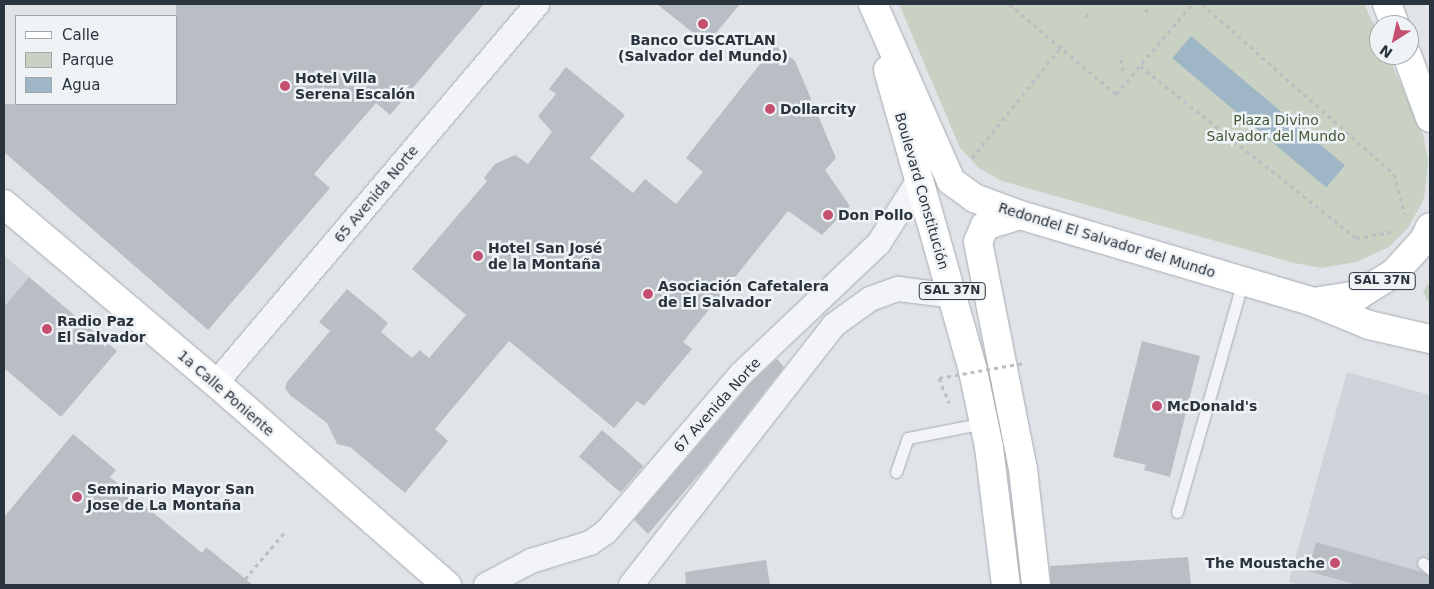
<!DOCTYPE html>
<meta charset="utf-8">
<style>
body{margin:0}
#map{position:relative;width:1434px;height:589px;overflow:hidden;background:#e0e4e8;font-family:"DejaVu Sans",sans-serif}
div>[style]{position:absolute}
[style*='--x']{left:calc(var(--x)*1px);top:calc(var(--y)*1px);width:calc(var(--w)*1px);rotate:calc(var(--a)*1deg)}
.built>*{inset:0;background:#ced4da}
.green>*{inset:0;background:#c8d1c2}
.water>*{inset:0;background:#9eb6c5;transform-origin:0 0}
.building>*{inset:0;background:#b8bec4;transform-origin:0 0}
.path>*{height:3px;margin-top:-1.5px;transform-origin:0;background:repeating-linear-gradient(90deg,#bbbec3 0 4px,transparent 0 8px)}
.roads{filter:drop-shadow(0 0 1px #a6acb2) drop-shadow(0 0 1px #a6acb2)}
.lane>*{height:11px;margin:-5.5px;padding:0 5.5px;transform-origin:5.5px;border-radius:5.5px;background:#f3f4f7}
.street>*{height:24px;margin:-12px;padding:0 12px;transform-origin:12px;border-radius:12px;background:#f3f4f7}
.secondary>*{height:28px;margin:-14px;padding:0 14px;transform-origin:14px;border-radius:14px;background:#fff}
.highway>*{height:28px;margin:-14px;padding:0 14px;transform-origin:14px;border-radius:14px;background:#fff}
.path-bridge>*{height:3px;margin-top:-1.5px;transform-origin:0;background:repeating-linear-gradient(90deg,#bbbec3 0 4px,transparent 0 8px)}
.dots>*{width:14px;height:14px;translate:-50% -50%;box-sizing:border-box;border:2px solid #eff3f6;border-radius:50%}
span{translate:-50% -50%;white-space:nowrap;text-align:center;line-height:1.15;-webkit-text-stroke:5px #eff3f6;paint-order:stroke}
.shield-label span{padding:1px 4px;background:#eff3f6;border:1px solid;border-radius:4px;-webkit-text-stroke-width:0}
.shield-label{font-size:12px;color:#2a343e;font-weight:700}
.poi-label{font-size:14px;color:#2a343e;font-weight:700}
.left{translate:0 -50%;text-align:left}
.right{translate:-100% -50%;text-align:right}
.park-label{font-size:14px;color:#435938}
.street-label{font-size:14px;color:#2a343e}
.frame{position:absolute;inset:0;border:5px solid #2a343e;pointer-events:none}
.legend{position:absolute;left:15px;top:15px;width:162px;height:90px;box-sizing:border-box;background:#eff3f6;border:1px solid #a0a7ac;margin:0;padding:6px 9px;list-style:none;font-size:15px;color:#2a343e}
.legend li{display:flex;align-items:center;gap:10px;height:25px}
.legend b{width:25px;border:1px solid #a0a7ac}
.north{position:absolute;left:1369px;top:15px;width:50px;height:50px;box-sizing:border-box;background:#eff3f6;border:1px solid #a0a7ac;border-radius:50%;rotate:215deg;font-size:14px;font-weight:700;line-height:20px;text-align:center;color:#2a343e}
.north::after{content:'';display:block;margin:auto;width:18px;height:22px;background:#c44f70;clip-path:polygon(50% 0,100% 100%,50% 72%,0 100%)}
</style>
<div id="map">
<div class="built">
<i style="clip-path:polygon(4px 255px,29px 277px,4px 307px)"></i>
<i style="clip-path:polygon(1347px 372px,1430px 395px,1430px 585px,1301px 585px,1289px 582px)"></i>
</div>
<div class="green">
<i style="clip-path:polygon(899px 4px,1364px 4px,1379px 35px,1379px 55px,1388px 55px,1423px 134px,1428px 161px,1424px 199px,1408px 228px,1389px 247px,1356px 262px,1322px 268px,1294px 263px,1002px 181px,979px 168px,960px 148px)"></i>
<i style="clip-path:polygon(1430px 282px,1430px 305px,1423px 291px)"></i>
</div>
<div class="water">
<i style="left:1191px;top:36px;width:201px;height:29px;rotate:40deg"></i>
</div>
<div class="building">
<i style="clip-path:polygon(176px 4px,484px 4px,390px 115px,376px 103px,314px 174px,330px 188px,208px 330px,4px 152px,4px 104px,176px 104px)"></i>
<i style="clip-path:polygon(657px 4px,740px 4px,707px 44px)"></i>
<i style="clip-path:polygon(775px 45px,795px 61px,836px 158px,825px 170px,850px 206px,822px 235px,788px 211px,683px 342px,692px 349px,644px 406px,637px 401px,614px 428px,509px 341px,435px 429px,448px 441px,405px 493px,350px 447px,337px 444px,327px 423px,290px 395px,285px 388px,287px 382px,330px 331px,319px 322px,347px 289px,388px 323px,381px 332px,412px 358px,420px 350px,429px 358px,466px 315px,412px 269px,487px 181px,484px 178px,495px 164px,515px 155px,528px 164px,552px 132px,538px 116px,556px 94px,549px 89px,566px 67px,625px 115px,590px 158px,633px 193px,645px 179px,676px 204px,703px 172px,686px 158px)"></i>
<i style="clip-path:polygon(29px 277px,117px 351px,61px 417px,4px 368px,4px 307px)"></i>
<i style="clip-path:polygon(1142px 341px,1200px 356px,1170px 477px,1144px 470px,1146px 465px,1113px 457px)"></i>
<i style="clip-path:polygon(777px 359px,784px 367px,708px 464px,648px 534px,634px 520px,751px 383px)"></i>
<i style="left:602px;top:430px;width:55px;height:35px;rotate:41deg"></i>
<i style="clip-path:polygon(73px 434px,116px 470px,110px 477px,202px 553px,206px 547px,253px 585px,4px 585px,4px 517px)"></i>
<i style="clip-path:polygon(1316px 542px,1422px 572px,1430px 576px,1430px 585px,1357px 585px,1308px 571px)"></i>
<i style="clip-path:polygon(1188px 557px,1191px 585px,1051px 585px,1050px 566px)"></i>
<i style="clip-path:polygon(766px 560px,770px 585px,686px 585px,685px 572px)"></i>
</div>
<div class="path">
<i style="--x:1009;--y:4;--w:140;--a:40.1"></i>
<i style="--x:1116;--y:94;--w:118;--a:-49.8"></i>
<i style="--x:1202;--y:4;--w:256;--a:41.5"></i>
<i style="--x:1394;--y:174;--w:42;--a:75"></i>
<i style="--x:1145;--y:9;--w:4;--a:45"></i>
<i style="--x:1086;--y:17;--w:4;--a:-56"></i>
<i style="--x:1121;--y:59;--w:15;--a:82"></i>
<i style="--x:1140;--y:66;--w:276;--a:38.5"></i>
<i style="--x:1356;--y:238;--w:39;--a:-10"></i>
<i style="--x:972;--y:158;--w:142;--a:-51.3"></i>
<i style="--x:939;--y:378;--w:27;--a:68"></i>
<i style="--x:245;--y:579;--w:60;--a:-49.7"></i>
</div>
<div class="roads">
<div class="lane">
<i style="--x:896;--y:472;--w:36;--a:-71"></i>
<i style="--x:908;--y:438;--w:77;--a:-11.2"></i>
<i style="--x:1177;--y:512;--w:240;--a:-74.1"></i>
<i style="--x:1423;--y:563;--w:9;--a:41"></i>
</div>
<div class="street">
<i style="--x:216;--y:383;--w:497;--a:-49.7"></i>
<i style="--x:486;--y:585;--w:51;--a:-28.1"></i>
<i style="--x:531;--y:561;--w:62;--a:-17"></i>
<i style="--x:590;--y:543;--w:19;--a:-35"></i>
<i style="--x:606;--y:532;--w:208;--a:-49.5"></i>
<i style="--x:741;--y:374;--w:190;--a:-43.5"></i>
<i style="--x:879;--y:243;--w:71;--a:-57.7"></i>
<i style="--x:631;--y:585;--w:330;--a:-52"></i>
<i style="--x:834;--y:325;--w:44;--a:-35.8"></i>
<i style="--x:870;--y:299;--w:30;--a:-20"></i>
<i style="--x:898;--y:289;--w:56;--a:7.1"></i>
</div>
<div class="secondary">
<i style="--x:4;--y:204;--w:277;--a:40.2"></i>
<i style="--x:216;--y:383;--w:307;--a:41.2"></i>
<i style="--x:1313;--y:302;--w:61;--a:22.3"></i>
<i style="--x:1369;--y:325;--w:63;--a:12.9"></i>
</div>
<div class="highway">
<i style="--x:873;--y:4;--w:193;--a:66.2"></i>
<i style="--x:951;--y:181;--w:29;--a:36"></i>
<i style="--x:974;--y:198;--w:49;--a:20.3"></i>
<i style="--x:1020;--y:215;--w:306;--a:16.5"></i>
<i style="--x:1313;--y:302;--w:47;--a:-8.7"></i>
<i style="--x:1359;--y:295;--w:41;--a:-32.2"></i>
<i style="--x:1394;--y:273;--w:45;--a:-47.7"></i>
<i style="--x:1424;--y:240;--w:14;--a:-65"></i>
<i style="--x:1387;--y:4;--w:22;--a:69"></i>
<i style="--x:1407;--y:55;--w:67;--a:69.9"></i>
<i style="--x:888;--y:70;--w:313;--a:74.2"></i>
<i style="--x:973;--y:371;--w:78;--a:78.1"></i>
<i style="--x:989;--y:447;--w:139;--a:83"></i>
<i style="--x:1020;--y:215;--w:37;--a:163"></i>
<i style="--x:985;--y:226;--w:17;--a:114"></i>
<i style="--x:978;--y:242;--w:231;--a:78.8"></i>
<i style="--x:1023;--y:469;--w:117;--a:83.6"></i>
</div>
</div>
<div class="path-bridge">
<i style="--x:939;--y:378;--w:86;--a:-10"></i>
</div>
<div class="dots">
<i style="left:703px;top:24px;background:#c44f70"></i>
<i style="left:285px;top:86px;background:#c44f70"></i>
<i style="left:770px;top:109px;background:#c44f70"></i>
<i style="left:828px;top:215px;background:#c44f70"></i>
<i style="left:478px;top:256px;background:#c44f70"></i>
<i style="left:648px;top:294px;background:#c44f70"></i>
<i style="left:47px;top:329px;background:#c44f70"></i>
<i style="left:1157px;top:406px;background:#c44f70"></i>
<i style="left:77px;top:497px;background:#c44f70"></i>
<i style="left:1335px;top:563px;background:#c44f70"></i>
</div>
<div class="shield-label">
<span style="left:1382px;top:281px">SAL 37N</span>
<span style="left:952px;top:291px">SAL 37N</span>
</div>
<div class="poi-label">
<span style="left:703px;top:48px">Banco CUSCATLAN<br>(Salvador del Mundo)</span>
<span class="left" style="left:295px;top:86px">Hotel Villa<br>Serena Escalón</span>
<span class="left" style="left:780px;top:109px">Dollarcity</span>
<span class="left" style="left:838px;top:215px">Don Pollo</span>
<span class="left" style="left:488px;top:256px">Hotel San José<br>de la Montaña</span>
<span class="left" style="left:658px;top:294px">Asociación Cafetalera<br>de El Salvador</span>
<span class="left" style="left:57px;top:329px">Radio Paz<br>El Salvador</span>
<span class="left" style="left:1167px;top:406px">McDonald's</span>
<span class="left" style="left:87px;top:497px">Seminario Mayor San<br>Jose de La Montaña</span>
<span class="right" style="left:1325px;top:563px">The Moustache</span>
</div>
<div class="park-label">
<span style="left:1276px;top:128px">Plaza Divino<br>Salvador del Mundo</span>
</div>
<div class="street-label">
<span style="left:922px;top:191px;rotate:74deg">Boulevard Constitución</span>
<span style="left:376px;top:194px;rotate:-50deg">65 Avenida Norte</span>
<span style="left:1107px;top:240px;rotate:17deg">Redondel El Salvador del Mundo</span>
<span style="left:226px;top:393px;rotate:41deg">1a Calle Poniente</span>
<span style="left:717px;top:405px;rotate:-48deg">67 Avenida Norte</span>
</div>
<div class="frame"></div>
<ul class="legend">
<li><b style="height:6px;background:#fff"></b>Calle</li>
<li><b style="height:14px;background:#c8d1c2"></b>Parque</li>
<li><b style="height:14px;background:#9eb6c5"></b>Agua</li>
</ul>
<div class="north">N</div>
</div>
